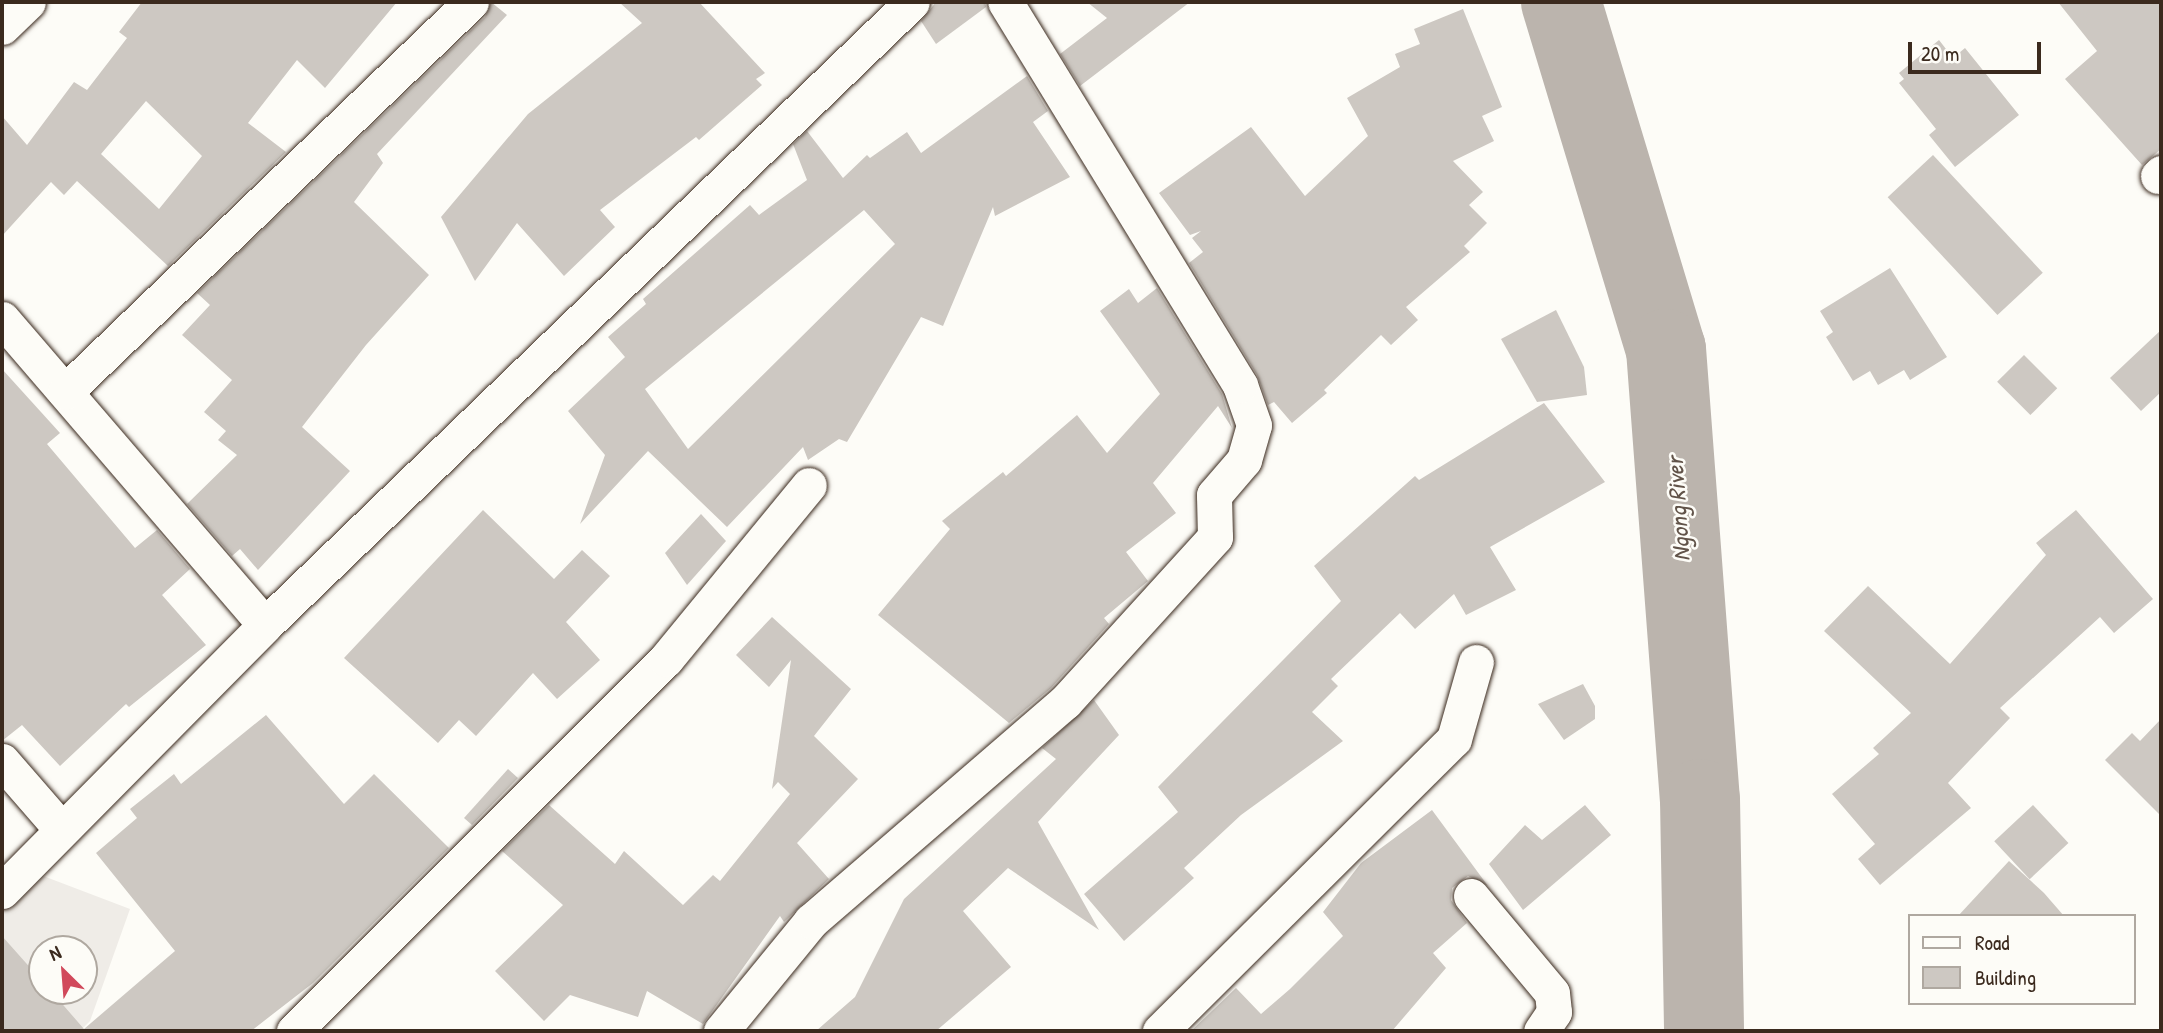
<!DOCTYPE html>
<style>
body{margin:0}
#map{position:relative;width:2163px;height:1033px;overflow:hidden;background:#fdfcf7;font-family:"Patrick Hand",sans-serif}
div>[style]{position:absolute}
[style*='--x']{left:calc(var(--x)*1px);top:calc(var(--y)*1px);width:calc(var(--w)*1px);rotate:calc(var(--a)*1deg)}
.built>*{inset:0;background:#efece7}
.river>*{height:80px;margin:-40px;padding:0 40px;transform-origin:40px;border-radius:40px;background:#bbb4ad}
.building>*{inset:0;background:#cdc8c2;transform-origin:0 0}
.roads{filter:drop-shadow(0 0 2px #3b2a1e) drop-shadow(0 0 2px #3b2a1e)}
.street>*{height:35px;margin:-17.5px;padding:0 17.5px;transform-origin:17.5px;border-radius:17.5px;background:#fdfcf7}
span{translate:-50% -50%;white-space:nowrap;text-align:center;line-height:1.15;-webkit-text-stroke:5px #fdfcf7;paint-order:stroke}
.water-label{font-size:24px;color:#615349;font-style:italic}
.frame{position:absolute;inset:0;border:4px solid #3b2a1e;pointer-events:none}
.legend{position:absolute;left:1908px;top:914px;width:228px;height:91px;box-sizing:border-box;background:#fdfcf7;border:2px solid #afa8a0;margin:0;padding:9px 12px;list-style:none;font-size:21px;color:#3b2a1e}
.legend li{display:flex;align-items:center;gap:14px;height:35px}
.legend b{width:35px;border:2px solid #afa8a0}
.north{position:absolute;left:28px;top:935px;width:70px;height:70px;box-sizing:border-box;background:#fdfcf7;border:2px solid #afa8a0;border-radius:50%;rotate:335deg;font-size:19px;font-weight:700;line-height:28px;text-align:center;color:#3b2a1e}
.north::after{content:'';display:block;margin:auto;width:24px;height:32px;background:#d1495b;clip-path:polygon(50% 0,100% 100%,50% 72%,0 100%)}
.scale{position:absolute;left:1908px;top:42px;width:133px;height:32px;box-sizing:border-box;border:4px solid #3b2a1e;border-top:0;padding-left:9px;font-size:21px;line-height:24px;white-space:nowrap;color:#3b2a1e;-webkit-text-stroke:5px #fdfcf7;paint-order:stroke}
</style>
<div id="map">
<div class="built">
<i style="clip-path:polygon(evenodd,38px 874px,130px 909px,90px 1021px,80px 1031px,2px 1031px,2px 901px,38px 874px,42px 949px,84px 949px,84px 991px,42px 991px,42px 949px)"></i>
</div>
<div class="river">
<i style="--x:1561;--y:2;--w:363;--a:73.2"></i>
<i style="--x:1666;--y:349;--w:451;--a:85.7"></i>
<i style="--x:1700;--y:799;--w:232;--a:89"></i>
</div>
<div class="building">
<i style="clip-path:polygon(evenodd,142px 2px,397px 2px,325px 88px,297px 60px,248px 123px,286px 152px,168px 266px,77px 181px,64px 195px,51px 182px,2px 236px,2px 116px,27px 145px,74px 82px,87px 90px,127px 38px,119px 32px,142px 2px,146px 101px,202px 156px,159px 209px,101px 154px,146px 101px)"></i>
<i style="clip-path:polygon(491px 2px,507px 15px,377px 154px,383px 163px,354px 202px,429px 275px,366px 345px,302px 427px,350px 471px,258px 570px,240px 549px,232px 556px,187px 504px,237px 455px,218px 440px,226px 431px,204px 412px,232px 380px,182px 335px,210px 305px,197px 293px,485px 17px)"></i>
<i style="clip-path:polygon(619px 2px,699px 2px,765px 73px,756px 79px,762px 85px,699px 140px,696px 137px,600px 210px,615px 227px,564px 276px,517px 223px,475px 281px,441px 217px,528px 114px,642px 23px)"></i>
<i style="clip-path:polygon(936px 2px,985px 2px,986px 7px,936px 44px,921px 21px)"></i>
<i style="clip-path:polygon(1087px 2px,1190px 2px,1080px 86px,1060px 54px,1107px 18px)"></i>
<i style="clip-path:polygon(2058px 2px,2161px 2px,2161px 149px,2142px 165px,2065px 79px,2097px 51px)"></i>
<i style="clip-path:polygon(1463px 9px,1502px 107px,1482px 116px,1494px 141px,1453px 161px,1483px 192px,1469px 205px,1487px 223px,1464px 246px,1470px 252px,1406px 307px,1418px 320px,1391px 345px,1381px 335px,1324px 390px,1327px 393px,1292px 423px,1274px 402px,1268px 405px,1257px 375px,1189px 263px,1203px 252px,1192px 238px,1201px 231px,1190px 235px,1159px 193px,1251px 127px,1305px 196px,1368px 136px,1347px 98px,1400px 67px,1395px 54px,1420px 44px,1414px 29px)"></i>
<i style="clip-path:polygon(1939px 40px,1953px 58px,1965px 48px,2019px 115px,1955px 167px,1929px 135px,1936px 129px,1899px 83px,1904px 79px,1899px 73px)"></i>
<i style="clip-path:polygon(evenodd,1027px 76px,1048px 111px,1033px 122px,1070px 177px,995px 216px,993px 207px,943px 326px,921px 317px,847px 442px,839px 439px,808px 460px,803px 447px,727px 527px,648px 451px,580px 524px,605px 455px,568px 411px,625px 357px,608px 337px,646px 304px,643px 299px,750px 205px,759px 215px,807px 180px,793px 144px,807px 131px,843px 178px,867px 155px,870px 158px,907px 132px,921px 153px,1027px 76px,864px 210px,895px 244px,688px 449px,645px 389px,864px 210px)"></i>
<i style="left:1933px;top:155px;width:161px;height:62px;rotate:47deg"></i>
<i style="clip-path:polygon(1890px 268px,1947px 357px,1910px 380px,1904px 370px,1878px 385px,1870px 371px,1853px 381px,1826px 337px,1833px 332px,1820px 311px)"></i>
<i style="clip-path:polygon(1157px 288px,1222px 394px,1232px 428px,1218px 406px,1153px 483px,1176px 513px,1126px 552px,1148px 581px,1104px 618px,1109px 624px,1051px 688px,1009px 723px,878px 615px,950px 529px,942px 521px,1003px 472px,1006px 476px,1077px 415px,1107px 453px,1160px 394px,1100px 311px,1129px 289px,1138px 303px)"></i>
<i style="clip-path:polygon(1556px 310px,1584px 367px,1587px 395px,1537px 402px,1501px 339px)"></i>
<i style="clip-path:polygon(2161px 330px,2161px 392px,2141px 411px,2110px 378px)"></i>
<i style="left:2024px;top:355px;width:47px;height:38px;rotate:45deg"></i>
<i style="clip-path:polygon(2px 369px,60px 433px,47px 444px,135px 548px,157px 530px,190px 569px,162px 595px,206px 645px,129px 707px,126px 704px,60px 766px,22px 725px,2px 741px)"></i>
<i style="clip-path:polygon(1544px 403px,1605px 482px,1490px 547px,1516px 590px,1466px 615px,1454px 594px,1415px 629px,1400px 613px,1331px 679px,1338px 686px,1312px 712px,1343px 741px,1241px 815px,1184px 868px,1194px 878px,1124px 941px,1084px 894px,1178px 812px,1158px 787px,1341px 601px,1314px 566px,1415px 476px,1419px 480px)"></i>
<i style="clip-path:polygon(483px 510px,554px 579px,582px 550px,610px 576px,566px 622px,600px 660px,557px 699px,533px 673px,476px 736px,459px 720px,438px 743px,344px 658px)"></i>
<i style="clip-path:polygon(2076px 510px,2153px 599px,2114px 633px,2100px 617px,2000px 708px,2010px 718px,1948px 783px,1971px 808px,1880px 885px,1858px 859px,1875px 844px,1832px 794px,1879px 754px,1873px 748px,1911px 713px,1824px 631px,1868px 586px,1950px 664px,2046px 555px,2036px 543px)"></i>
<i style="clip-path:polygon(701px 514px,726px 541px,687px 585px,665px 553px)"></i>
<i style="clip-path:polygon(772px 617px,851px 689px,814px 736px,858px 779px,797px 843px,829px 879px,784px 922px,780px 916px,703px 1024px,647px 991px,638px 1017px,570px 995px,544px 1021px,495px 971px,563px 905px,502px 851px,549px 805px,615px 864px,624px 851px,683px 905px,713px 875px,720px 881px,790px 794px,778px 782px,772px 789px,791px 660px,769px 687px,736px 655px)"></i>
<i style="clip-path:polygon(1583px 684px,1595px 706px,1595px 719px,1564px 740px,1538px 704px)"></i>
<i style="clip-path:polygon(1094px 700px,1119px 735px,1038px 822px,1099px 930px,1008px 868px,963px 911px,1011px 967px,936px 1031px,816px 1031px,855px 997px,904px 899px,1056px 759px,1042px 748px)"></i>
<i style="clip-path:polygon(266px 715px,344px 804px,374px 774px,449px 848px,313px 983px,251px 1031px,2px 1031px,2px 936px,42px 981px,42px 991px,51px 991px,84px 1029px,175px 951px,96px 853px,137px 818px,130px 809px,174px 774px,181px 784px)"></i>
<i style="clip-path:polygon(2161px 719px,2161px 816px,2105px 760px,2132px 733px,2140px 741px)"></i>
<i style="clip-path:polygon(508px 769px,518px 778px,472px 825px,464px 818px)"></i>
<i style="clip-path:polygon(1585px 805px,1611px 835px,1523px 910px,1489px 864px,1525px 825px,1542px 840px)"></i>
<i style="left:2033px;top:805px;width:52px;height:53px;rotate:47deg"></i>
<i style="clip-path:polygon(1432px 810px,1488px 886px,1468px 876px,1452px 888px,1451px 900px,1467px 923px,1433px 953px,1446px 968px,1392px 1031px,1191px 1031px,1236px 988px,1261px 1014px,1290px 989px,1343px 936px,1323px 912px,1361px 863px)"></i>
<i style="clip-path:polygon(2009px 861px,2044px 893px,2064px 916px,1958px 916px)"></i>
</div>
<div class="roads">
<div class="street">
<i style="--x:2;--y:27;--w:36;--a:-44"></i>
<i style="--x:2158;--y:176;--w:4;--a:-45"></i>
<i style="--x:2;--y:319;--w:403;--a:49.3"></i>
<i style="--x:65;--y:392;--w:563;--a:-43.85"></i>
<i style="--x:2;--y:761;--w:91;--a:49"></i>
<i style="--x:2;--y:891;--w:374;--a:-45.3"></i>
<i style="--x:265;--y:625;--w:898;--a:-43.92"></i>
<i style="--x:1471;--y:896;--w:126;--a:50.1"></i>
<i style="--x:1552;--y:993;--w:19;--a:84"></i>
<i style="--x:1554;--y:1012;--w:23;--a:124"></i>
<i style="--x:294;--y:1031;--w:526;--a:-45"></i>
<i style="--x:666;--y:659;--w:225;--a:-50.6"></i>
<i style="--x:721;--y:1031;--w:142;--a:-50.7"></i>
<i style="--x:811;--y:921;--w:335;--a:-40.8"></i>
<i style="--x:1065;--y:702;--w:223;--a:-47.7"></i>
<i style="--x:1215;--y:537;--w:42;--a:-91.4"></i>
<i style="--x:1214;--y:495;--w:46;--a:-49.4"></i>
<i style="--x:1244;--y:460;--w:36;--a:-74"></i>
<i style="--x:1254;--y:425;--w:42;--a:-109.3"></i>
<i style="--x:1240;--y:385;--w:449;--a:-121.5"></i>
<i style="--x:1160;--y:1031;--w:414;--a:-44.8"></i>
<i style="--x:1454;--y:739;--w:80;--a:-74.1"></i>
</div>
</div>
<div class="water-label">
<span style="left:1678px;top:509px;rotate:-94deg">Ngong River</span>
</div>
<div class="frame"></div>
<ul class="legend">
<li><b style="height:9px;background:#fdfcf7"></b>Road</li>
<li><b style="height:19px;background:#cdc8c2"></b>Building</li>
</ul>
<div class="north">N</div>
<div class="scale">20 m</div>
</div>
